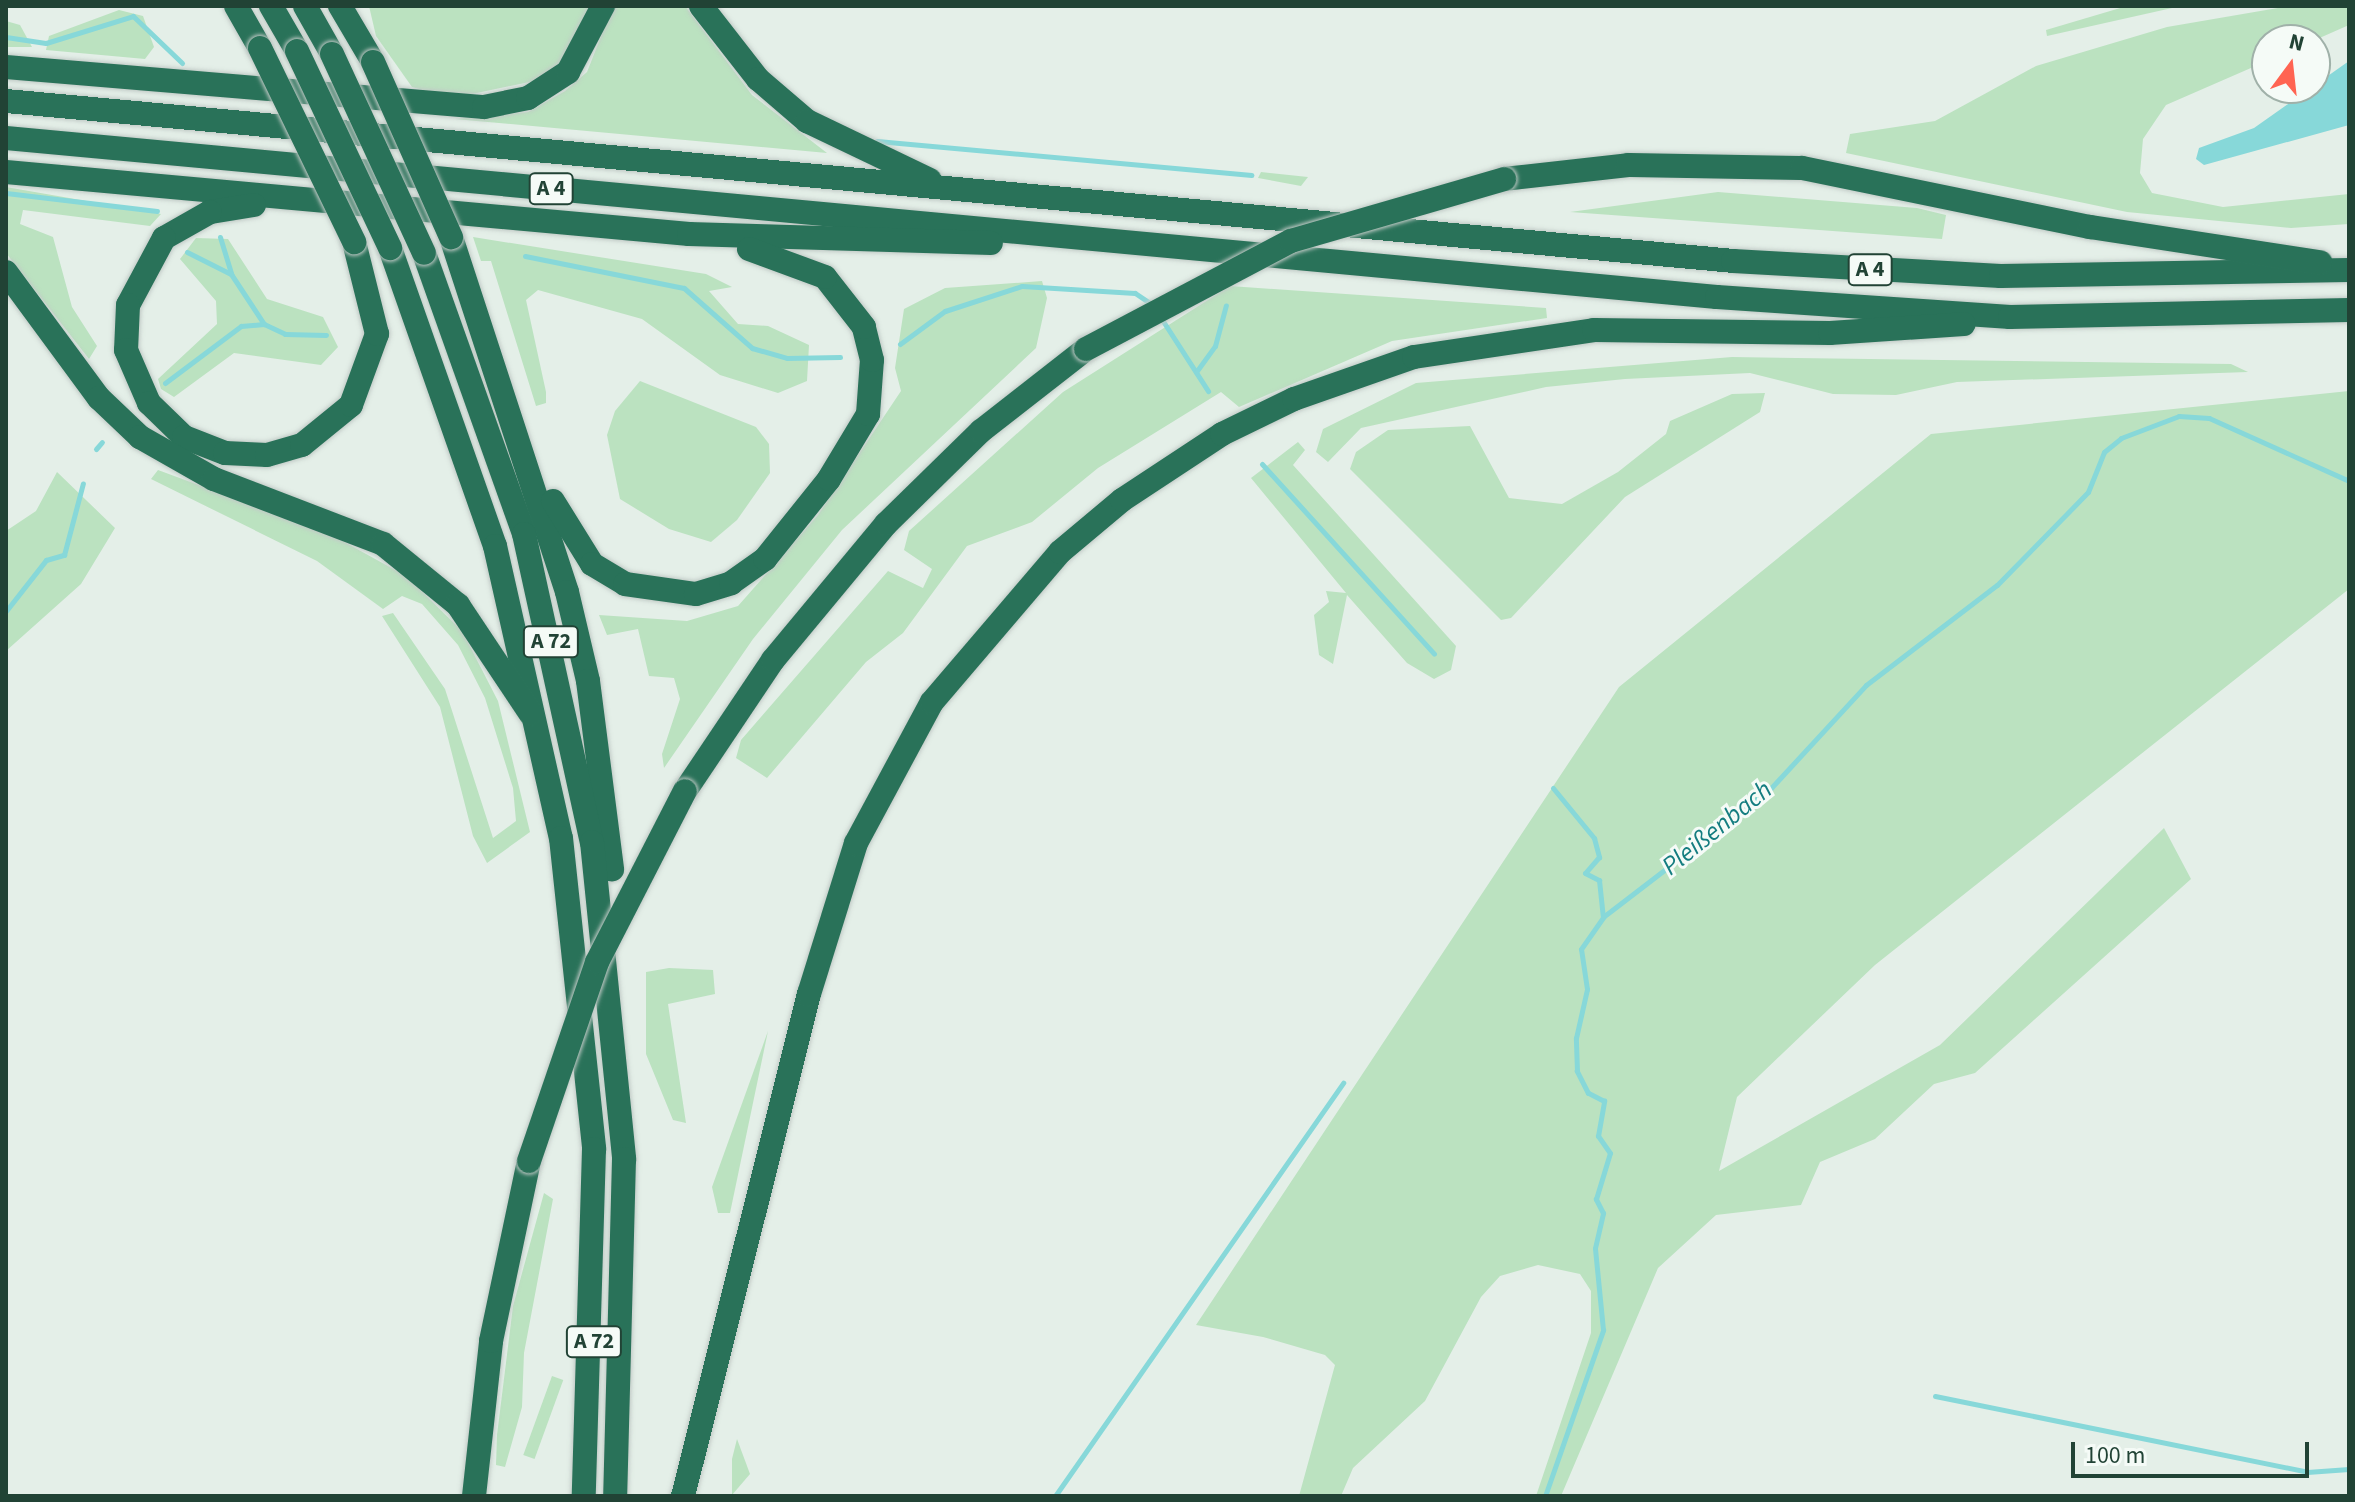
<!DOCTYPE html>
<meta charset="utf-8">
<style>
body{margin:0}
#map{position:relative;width:2355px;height:1502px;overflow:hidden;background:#e4efe8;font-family:"Source Sans 3",sans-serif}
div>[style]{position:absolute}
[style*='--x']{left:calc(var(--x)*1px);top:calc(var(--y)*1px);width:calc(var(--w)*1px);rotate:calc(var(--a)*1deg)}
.green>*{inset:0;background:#bbe2c0;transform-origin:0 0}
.water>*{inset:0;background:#87d8d9}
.stream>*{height:5px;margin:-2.5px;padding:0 2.5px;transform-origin:2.5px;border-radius:2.5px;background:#87d8d9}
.roads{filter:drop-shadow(0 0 2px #c1cac6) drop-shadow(0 0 2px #c1cac6)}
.motorway>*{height:24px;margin:-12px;padding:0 12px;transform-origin:12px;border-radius:12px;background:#297259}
.bridges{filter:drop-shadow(0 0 2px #c1cac6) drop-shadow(0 0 2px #c1cac6)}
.motorway-bridge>*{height:24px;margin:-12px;padding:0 12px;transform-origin:12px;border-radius:12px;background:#297259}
span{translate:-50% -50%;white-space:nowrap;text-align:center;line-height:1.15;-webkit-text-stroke:6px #f5fbf7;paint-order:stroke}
.shield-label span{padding:2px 6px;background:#f5fbf7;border:2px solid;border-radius:6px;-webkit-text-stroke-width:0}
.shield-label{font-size:22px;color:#214335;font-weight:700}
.water-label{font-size:26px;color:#147d80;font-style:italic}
.frame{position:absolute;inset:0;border:8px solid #214335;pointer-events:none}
.north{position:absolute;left:2251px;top:24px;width:80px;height:80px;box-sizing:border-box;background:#f5fbf7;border:2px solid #a0b1a9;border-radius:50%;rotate:15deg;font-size:22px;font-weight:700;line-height:32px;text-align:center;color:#214335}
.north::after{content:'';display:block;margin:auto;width:28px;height:36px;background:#ff6452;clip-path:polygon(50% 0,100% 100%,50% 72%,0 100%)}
.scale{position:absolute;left:2071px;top:1442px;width:238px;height:36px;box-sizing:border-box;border:4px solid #214335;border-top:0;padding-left:10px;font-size:24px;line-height:28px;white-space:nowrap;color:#214335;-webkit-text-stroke:6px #f5fbf7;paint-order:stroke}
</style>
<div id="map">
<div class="green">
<i style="clip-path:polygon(369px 6px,592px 6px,567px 57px,539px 80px,453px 98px,412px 87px,376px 36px)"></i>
<i style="clip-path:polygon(613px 6px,685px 6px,752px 95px,827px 153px,455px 119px,528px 112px,565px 91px,587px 72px)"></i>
<i style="clip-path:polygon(2127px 6px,2181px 6px,2047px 36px,2046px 30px)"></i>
<i style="clip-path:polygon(2289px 6px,2349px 6px,2349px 25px,2315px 40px,2267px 40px,2267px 61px,2166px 105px,2143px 139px,2140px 173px,2152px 193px,2223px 207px,2349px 194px,2349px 224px,2291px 228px,2127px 212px,1846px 153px,1850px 134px,1935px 121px,2036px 66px,2167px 27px)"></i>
<i style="clip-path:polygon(119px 10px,143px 16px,154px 47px,145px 59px,46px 50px,49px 36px)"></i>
<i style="clip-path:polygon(6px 21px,20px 25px,32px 47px,6px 47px)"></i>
<i style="clip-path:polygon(1261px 172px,1308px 177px,1301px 186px,1258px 178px)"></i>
<i style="clip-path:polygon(6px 187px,161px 214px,150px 226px,23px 210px,20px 224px,53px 237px,72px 307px,97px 346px,89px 359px,6px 253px)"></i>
<i style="clip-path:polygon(1718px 192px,1917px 208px,1946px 215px,1942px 239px,1570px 212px)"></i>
<i style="clip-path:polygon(473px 237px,706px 274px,732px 287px,709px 291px,738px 324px,768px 326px,809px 345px,807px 381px,778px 393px,720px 375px,642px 319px,538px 290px,526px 300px,546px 392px,546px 403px,536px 406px,491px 261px,481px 261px)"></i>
<i style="clip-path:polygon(196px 238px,228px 239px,267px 299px,323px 317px,338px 347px,321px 365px,234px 353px,174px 397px,161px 389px,158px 379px,217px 324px,216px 301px,180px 259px)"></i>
<i style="clip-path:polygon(1042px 281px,1047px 298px,1036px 348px,842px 530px,753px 639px,664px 768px,662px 754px,680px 699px,674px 678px,649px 676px,638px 629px,607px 635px,599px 615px,687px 621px,738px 606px,818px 515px,901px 391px,895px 368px,904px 309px,945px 288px)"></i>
<i style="clip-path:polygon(1230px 286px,1546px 308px,1547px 318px,1392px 341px,1239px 407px,1221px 392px,1098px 468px,1032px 522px,967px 546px,903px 633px,866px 662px,767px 778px,736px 758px,741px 740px,888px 571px,923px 588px,932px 569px,904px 550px,909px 531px,1063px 392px)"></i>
<i style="clip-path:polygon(1732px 357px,2231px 364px,2248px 372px,1957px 382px,1896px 395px,1833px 394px,1750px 373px,1625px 379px,1546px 387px,1361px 428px,1328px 462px,1316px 452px,1323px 429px,1416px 383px)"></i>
<i style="clip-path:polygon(640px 381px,756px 427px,769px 444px,770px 473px,737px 520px,711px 542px,669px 529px,620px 499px,607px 435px,615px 411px)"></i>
<i style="clip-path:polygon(2349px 391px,2349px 589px,1875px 965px,1737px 1097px,1719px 1171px,1940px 1045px,2164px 828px,2191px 879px,1975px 1073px,1934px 1084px,1875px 1139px,1820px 1162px,1801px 1205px,1716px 1215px,1658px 1268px,1561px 1496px,1536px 1496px,1591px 1333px,1591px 1291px,1580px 1274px,1538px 1265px,1500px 1276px,1481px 1297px,1425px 1401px,1353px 1468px,1341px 1496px,1299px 1496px,1335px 1365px,1325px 1355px,1263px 1337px,1196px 1325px,1619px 687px,1931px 434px)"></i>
<i style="clip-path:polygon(1765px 393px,1760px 412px,1625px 497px,1511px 618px,1501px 620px,1350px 469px,1356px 452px,1388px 430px,1470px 426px,1509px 498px,1562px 504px,1618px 472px,1666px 434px,1670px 421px,1732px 394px)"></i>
<i style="clip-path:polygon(1298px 442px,1305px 450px,1293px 465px,1456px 646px,1451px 670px,1434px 679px,1407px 663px,1347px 595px,1333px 664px,1319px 655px,1314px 615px,1329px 602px,1326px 591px,1346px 593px,1251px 478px)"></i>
<i style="clip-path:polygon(158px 470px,328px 533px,406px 576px,462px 631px,498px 701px,530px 832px,487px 863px,473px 836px,440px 707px,382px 616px,393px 613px,445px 689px,493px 838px,516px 821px,513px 788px,485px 698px,458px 645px,422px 604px,402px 596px,383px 609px,317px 561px,151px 479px)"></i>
<i style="clip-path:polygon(57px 472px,115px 528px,81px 584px,6px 651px,6px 531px,36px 511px)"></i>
<i style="clip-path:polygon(669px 968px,713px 970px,715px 994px,668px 1004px,686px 1123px,673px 1120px,646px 1054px,646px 972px)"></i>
<i style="clip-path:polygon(768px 1031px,730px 1213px,718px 1213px,712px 1187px)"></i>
<i style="clip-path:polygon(544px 1193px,553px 1199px,524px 1353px,522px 1407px,505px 1467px,496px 1465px,497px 1435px,513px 1306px)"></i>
<i style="left:552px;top:1376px;width:12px;height:84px;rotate:20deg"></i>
<i style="clip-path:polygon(737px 1439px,750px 1474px,732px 1495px,732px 1459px)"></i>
</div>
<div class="water">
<i style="clip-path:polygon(2349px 61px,2349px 125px,2204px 165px,2196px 159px,2199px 148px,2254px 128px)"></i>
</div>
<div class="stream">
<i style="--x:6;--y:37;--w:40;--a:8.5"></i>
<i style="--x:46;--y:43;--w:91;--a:-17.2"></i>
<i style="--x:133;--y:16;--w:68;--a:43.8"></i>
<i style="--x:877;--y:141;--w:376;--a:5.2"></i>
<i style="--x:6;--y:193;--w:152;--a:6.8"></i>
<i style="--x:220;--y:237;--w:39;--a:73"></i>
<i style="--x:231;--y:274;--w:60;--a:56.6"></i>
<i style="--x:264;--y:324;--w:23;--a:25"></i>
<i style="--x:285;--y:334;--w:41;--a:1.4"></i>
<i style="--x:187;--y:252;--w:49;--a:26.6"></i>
<i style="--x:525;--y:256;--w:162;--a:11.4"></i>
<i style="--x:684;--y:288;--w:91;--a:41.4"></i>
<i style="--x:752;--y:348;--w:36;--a:16"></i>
<i style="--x:787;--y:358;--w:53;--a:-1.1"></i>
<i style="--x:1161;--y:318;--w:87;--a:57.2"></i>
<i style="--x:900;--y:344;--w:56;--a:-36.3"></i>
<i style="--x:945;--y:311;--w:81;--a:-18"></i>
<i style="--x:1022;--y:286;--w:113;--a:3.5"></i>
<i style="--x:1135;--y:293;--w:23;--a:34"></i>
<i style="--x:1196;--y:372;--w:32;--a:-54"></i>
<i style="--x:1215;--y:346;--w:42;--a:-75"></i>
<i style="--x:165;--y:383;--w:95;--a:-36.9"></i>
<i style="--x:241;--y:326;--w:23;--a:-5"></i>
<i style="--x:96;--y:449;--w:9;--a:-49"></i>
<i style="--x:1262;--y:464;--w:256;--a:47.8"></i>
<i style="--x:6;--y:611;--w:65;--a:-51.9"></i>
<i style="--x:46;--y:560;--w:19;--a:-16"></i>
<i style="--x:64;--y:555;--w:74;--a:-75.2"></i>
<i style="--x:1553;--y:788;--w:65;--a:50.6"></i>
<i style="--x:1594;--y:838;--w:20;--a:75"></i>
<i style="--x:1599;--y:857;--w:21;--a:131"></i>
<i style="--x:1585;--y:873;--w:16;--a:27"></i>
<i style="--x:1599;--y:880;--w:36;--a:84"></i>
<i style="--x:1935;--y:1396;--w:380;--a:11.5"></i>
<i style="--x:2307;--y:1472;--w:42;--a:-4.1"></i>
<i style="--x:1055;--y:1496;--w:504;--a:-55.11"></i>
<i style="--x:1545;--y:1496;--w:176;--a:-70.7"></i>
<i style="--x:1603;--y:1330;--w:82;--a:-95.6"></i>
<i style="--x:1595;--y:1248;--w:36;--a:-77"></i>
<i style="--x:1603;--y:1213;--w:16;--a:-117"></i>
<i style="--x:1596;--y:1199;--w:48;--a:-73.1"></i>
<i style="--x:1610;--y:1153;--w:21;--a:-125"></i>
<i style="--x:1598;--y:1136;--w:36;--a:-80"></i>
<i style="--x:1604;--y:1101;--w:18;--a:-153"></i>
<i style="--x:1588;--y:1093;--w:25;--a:-117"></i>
<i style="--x:1577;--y:1071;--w:33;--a:-92"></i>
<i style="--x:1576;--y:1038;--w:50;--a:-77.3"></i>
<i style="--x:1587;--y:989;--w:40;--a:-98.5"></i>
<i style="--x:1581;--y:949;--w:39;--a:-55"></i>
<i style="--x:1603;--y:917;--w:212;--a:-37.5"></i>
<i style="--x:1771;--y:788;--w:140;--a:-47.3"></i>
<i style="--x:1866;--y:685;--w:165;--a:-37.4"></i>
<i style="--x:1997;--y:585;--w:130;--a:-45.6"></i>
<i style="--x:2088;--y:492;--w:43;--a:-68.2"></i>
<i style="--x:2104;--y:452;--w:22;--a:-39"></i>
<i style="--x:2121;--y:438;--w:62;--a:-20.8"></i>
<i style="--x:2179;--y:416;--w:30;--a:4"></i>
<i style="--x:2209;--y:418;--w:154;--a:24.2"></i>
</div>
<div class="roads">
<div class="motorway">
<i style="--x:236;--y:6;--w:48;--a:60.3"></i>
<i style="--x:271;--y:6;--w:52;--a:60"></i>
<i style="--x:305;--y:6;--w:55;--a:60.6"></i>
<i style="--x:340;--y:6;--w:65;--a:59.5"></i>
<i style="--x:701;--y:6;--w:93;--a:52"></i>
<i style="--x:758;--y:79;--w:65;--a:40.6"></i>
<i style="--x:807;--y:121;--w:136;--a:25.6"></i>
<i style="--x:6;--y:67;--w:480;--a:4.8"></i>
<i style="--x:484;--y:107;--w:45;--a:-11.6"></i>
<i style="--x:528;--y:98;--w:48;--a:-33"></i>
<i style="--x:568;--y:72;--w:75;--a:-62.1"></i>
<i style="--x:6;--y:101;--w:1734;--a:5.29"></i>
<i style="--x:1733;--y:261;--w:268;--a:3.2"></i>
<i style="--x:2001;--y:276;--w:348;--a:-1"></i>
<i style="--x:6;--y:138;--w:1718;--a:5.31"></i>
<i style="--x:1717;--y:297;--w:294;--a:3.9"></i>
<i style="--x:2010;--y:317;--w:339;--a:-1.2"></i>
<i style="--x:6;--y:172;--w:686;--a:5.19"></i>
<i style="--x:689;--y:234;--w:302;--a:1.7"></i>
<i style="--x:1504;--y:179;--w:125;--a:-6.4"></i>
<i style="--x:1628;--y:165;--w:174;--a:1"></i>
<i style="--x:1802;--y:168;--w:294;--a:11.6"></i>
<i style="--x:2090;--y:227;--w:233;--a:8.7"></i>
<i style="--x:254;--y:205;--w:45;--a:171"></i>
<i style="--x:210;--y:212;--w:53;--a:150.5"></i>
<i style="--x:164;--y:238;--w:76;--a:118.2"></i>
<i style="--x:128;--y:305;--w:45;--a:92.5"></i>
<i style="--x:126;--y:350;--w:58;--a:66.5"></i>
<i style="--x:149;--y:403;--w:49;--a:44.2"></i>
<i style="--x:184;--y:437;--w:44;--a:21.3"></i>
<i style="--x:225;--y:453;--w:42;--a:2.7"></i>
<i style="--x:267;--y:455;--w:36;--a:-16"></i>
<i style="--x:302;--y:445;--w:63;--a:-39.2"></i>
<i style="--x:351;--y:405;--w:76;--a:-69.9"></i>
<i style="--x:377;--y:334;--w:95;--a:-104"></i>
<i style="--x:451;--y:237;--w:373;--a:71.9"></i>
<i style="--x:567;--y:592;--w:91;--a:76.7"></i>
<i style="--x:588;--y:681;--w:190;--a:82.7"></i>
<i style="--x:390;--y:248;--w:316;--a:70.6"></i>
<i style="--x:495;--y:546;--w:299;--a:77.3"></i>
<i style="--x:561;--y:838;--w:313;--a:83.9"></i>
<i style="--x:594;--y:1149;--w:347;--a:91.7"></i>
<i style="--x:424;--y:253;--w:298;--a:70.4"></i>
<i style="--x:524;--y:534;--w:315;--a:77.6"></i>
<i style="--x:592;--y:842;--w:319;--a:84.2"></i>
<i style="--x:624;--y:1159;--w:337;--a:91.5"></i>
<i style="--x:6;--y:272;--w:157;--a:53.6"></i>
<i style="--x:99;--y:398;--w:57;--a:43.6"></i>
<i style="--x:140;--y:437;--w:85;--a:29.6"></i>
<i style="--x:214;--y:479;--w:181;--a:21"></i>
<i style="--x:383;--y:544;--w:97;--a:39.1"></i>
<i style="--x:458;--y:605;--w:130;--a:56.3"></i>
<i style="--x:553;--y:501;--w:74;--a:58.2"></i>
<i style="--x:592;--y:564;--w:39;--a:31"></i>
<i style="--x:625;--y:584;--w:72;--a:8"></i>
<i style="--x:696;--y:594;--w:37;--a:-17"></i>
<i style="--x:731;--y:583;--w:42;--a:-35.2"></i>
<i style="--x:765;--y:559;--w:102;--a:-51.3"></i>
<i style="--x:829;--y:479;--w:76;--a:-59"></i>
<i style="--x:868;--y:414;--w:54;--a:-85.8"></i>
<i style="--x:872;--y:360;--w:34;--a:-104"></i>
<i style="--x:864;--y:327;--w:63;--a:-128"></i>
<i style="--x:825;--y:277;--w:81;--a:-159.8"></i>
<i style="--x:685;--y:791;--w:158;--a:-56.1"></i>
<i style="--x:773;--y:660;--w:177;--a:-50.3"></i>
<i style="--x:886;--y:524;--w:133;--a:-44.4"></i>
<i style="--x:981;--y:431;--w:133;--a:-38"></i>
<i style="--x:474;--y:1496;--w:156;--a:-83.7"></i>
<i style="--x:491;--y:1341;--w:184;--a:-78.1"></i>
<i style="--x:683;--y:1496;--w:518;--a:-75.91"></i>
<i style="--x:809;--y:994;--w:158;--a:-72.7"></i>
<i style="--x:856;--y:843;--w:160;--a:-61.7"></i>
<i style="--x:932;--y:702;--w:197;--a:-49.5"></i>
<i style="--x:1060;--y:552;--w:81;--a:-40"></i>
<i style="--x:1122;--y:500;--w:120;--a:-33.4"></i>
<i style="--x:1222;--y:434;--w:80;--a:-25.9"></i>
<i style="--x:1294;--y:399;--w:127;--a:-19.3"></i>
<i style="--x:1414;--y:357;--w:182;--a:-8.5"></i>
<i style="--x:1594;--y:330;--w:236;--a:0.7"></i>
<i style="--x:1830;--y:333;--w:134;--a:-3.8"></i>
</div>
</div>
<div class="bridges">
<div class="motorway-bridge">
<i style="--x:260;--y:48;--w:216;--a:64.1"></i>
<i style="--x:297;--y:51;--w:218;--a:64.7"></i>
<i style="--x:332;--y:54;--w:219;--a:65.2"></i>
<i style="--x:373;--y:62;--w:192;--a:66"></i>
<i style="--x:1086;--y:349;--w:232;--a:-27.8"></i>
<i style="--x:1291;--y:241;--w:222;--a:-16.2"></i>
<i style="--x:529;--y:1161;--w:210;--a:-71.1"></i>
<i style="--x:597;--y:962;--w:192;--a:-62.8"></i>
</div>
</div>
<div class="shield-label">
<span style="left:551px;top:189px">A 4</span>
<span style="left:1870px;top:270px">A 4</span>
<span style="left:551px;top:642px">A 72</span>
<span style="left:594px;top:1342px">A 72</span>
</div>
<div class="water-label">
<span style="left:1717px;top:828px;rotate:-39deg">Pleißenbach</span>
</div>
<div class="frame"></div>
<div class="north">N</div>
<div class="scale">100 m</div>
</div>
